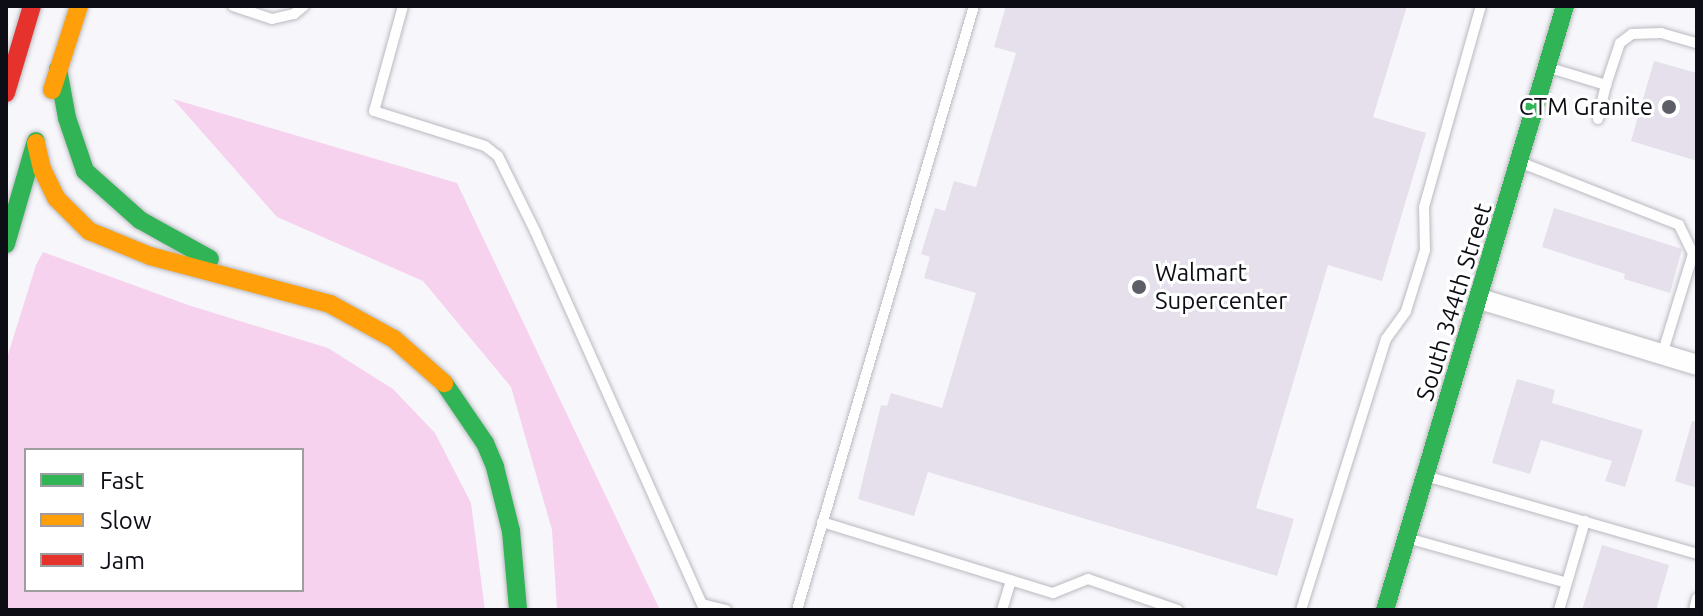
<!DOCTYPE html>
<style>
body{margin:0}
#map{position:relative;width:1703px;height:616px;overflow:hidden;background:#f7f7fb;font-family:Ubuntu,sans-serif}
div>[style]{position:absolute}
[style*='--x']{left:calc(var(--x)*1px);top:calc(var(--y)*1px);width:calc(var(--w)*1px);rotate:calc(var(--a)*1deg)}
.green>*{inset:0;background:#f6d2ee}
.building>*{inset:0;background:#e5e0eb}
.roads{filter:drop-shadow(0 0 2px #b9bac1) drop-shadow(0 0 2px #b9bac1)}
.lane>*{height:10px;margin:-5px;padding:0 5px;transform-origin:5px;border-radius:5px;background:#fefefe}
.street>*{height:20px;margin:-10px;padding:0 10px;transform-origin:10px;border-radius:10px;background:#fefefe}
.fast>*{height:18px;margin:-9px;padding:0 9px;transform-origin:9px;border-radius:9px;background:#30b455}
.slow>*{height:18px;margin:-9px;padding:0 9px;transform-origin:9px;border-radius:9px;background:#ff9f0a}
.jam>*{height:18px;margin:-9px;padding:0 9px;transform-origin:9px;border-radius:9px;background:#e5322d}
.dots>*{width:22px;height:22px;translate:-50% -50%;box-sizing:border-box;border:4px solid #fff;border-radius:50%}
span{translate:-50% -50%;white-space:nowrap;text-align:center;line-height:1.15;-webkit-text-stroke:6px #fff;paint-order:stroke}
.poi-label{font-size:24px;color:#0c0d15}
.right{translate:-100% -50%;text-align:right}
.left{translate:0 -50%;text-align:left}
.street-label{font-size:24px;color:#0c0d15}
.frame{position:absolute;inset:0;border:8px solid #0c0d15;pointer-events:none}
.legend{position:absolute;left:24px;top:448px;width:280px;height:144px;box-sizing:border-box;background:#fff;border:2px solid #9e9ea1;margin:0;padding:10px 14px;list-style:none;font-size:24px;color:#0c0d15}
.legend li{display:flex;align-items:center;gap:16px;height:40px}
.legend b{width:40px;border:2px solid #9e9ea1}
</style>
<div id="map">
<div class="green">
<i style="clip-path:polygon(173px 99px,457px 183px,660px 610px,557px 610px,552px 530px,511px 387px,423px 281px,277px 217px)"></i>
<i style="clip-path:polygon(evenodd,43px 252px,188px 305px,328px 348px,393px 389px,435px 433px,471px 503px,485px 610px,6px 610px,6px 361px,36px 265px,43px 252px,26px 450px,302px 450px,302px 590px,26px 590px,26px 450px)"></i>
</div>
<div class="building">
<i style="clip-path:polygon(1006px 6px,1407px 6px,1373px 117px,1426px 133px,1382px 281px,1328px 265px,1256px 508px,1294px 519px,1277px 576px,928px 472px,914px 516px,858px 499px,881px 405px,887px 406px,891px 393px,942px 408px,976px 293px,924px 278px,930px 257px,921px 254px,935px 208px,945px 211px,954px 181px,976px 187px,1016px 53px,994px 47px)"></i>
<i style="clip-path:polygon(1654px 61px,1697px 73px,1697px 161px,1631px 141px)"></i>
<i style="clip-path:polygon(1554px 208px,1682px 249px,1670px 293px,1624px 279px,1625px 274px,1542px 247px)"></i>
<i style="clip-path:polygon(1517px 379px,1555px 390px,1552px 403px,1643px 430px,1625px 487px,1605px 481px,1612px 461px,1541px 440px,1530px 474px,1492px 463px)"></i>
<i style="clip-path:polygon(1692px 421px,1697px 422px,1697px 488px,1675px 481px)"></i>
<i style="clip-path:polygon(1602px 545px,1669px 565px,1656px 610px,1582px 610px)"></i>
</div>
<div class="roads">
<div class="lane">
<i style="--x:233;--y:6;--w:41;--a:18.4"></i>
<i style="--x:272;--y:19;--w:23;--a:-13"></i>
<i style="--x:294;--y:14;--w:13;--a:-39"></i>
<i style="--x:403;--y:6;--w:109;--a:105.4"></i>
<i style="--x:374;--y:111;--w:116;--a:17.5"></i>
<i style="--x:485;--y:146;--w:16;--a:38"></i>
<i style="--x:498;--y:156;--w:84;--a:63.7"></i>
<i style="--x:535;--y:231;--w:409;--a:65.9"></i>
<i style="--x:702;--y:604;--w:25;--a:14"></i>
<i style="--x:1550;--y:68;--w:59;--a:16.9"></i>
<i style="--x:1606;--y:85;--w:44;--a:-71.6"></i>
<i style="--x:1620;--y:43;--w:15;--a:-37"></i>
<i style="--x:1632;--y:34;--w:29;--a:-2"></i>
<i style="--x:1661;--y:33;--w:37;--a:16"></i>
<i style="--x:1598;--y:119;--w:35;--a:-77"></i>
<i style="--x:1522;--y:163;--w:169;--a:21.5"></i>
<i style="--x:1679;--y:225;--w:32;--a:64"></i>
<i style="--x:1693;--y:254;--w:106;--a:107.1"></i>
<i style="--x:1429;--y:477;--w:279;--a:16"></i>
<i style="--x:822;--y:522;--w:242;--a:17.1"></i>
<i style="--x:1053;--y:593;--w:38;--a:-22"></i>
<i style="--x:1088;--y:579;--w:95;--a:19"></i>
<i style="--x:1407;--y:538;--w:166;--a:15.7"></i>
<i style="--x:797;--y:610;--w:629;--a:-73.67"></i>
<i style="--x:1002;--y:610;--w:31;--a:-73"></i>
<i style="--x:1301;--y:610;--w:284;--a:-72.6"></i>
<i style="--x:1386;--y:339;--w:34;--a:-54"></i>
<i style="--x:1406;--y:311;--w:64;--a:-72.7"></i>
<i style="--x:1425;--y:250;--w:43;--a:-91.3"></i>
<i style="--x:1424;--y:207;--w:209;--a:-74.2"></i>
<i style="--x:1559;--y:610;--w:93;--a:-73.7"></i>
<i style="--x:1694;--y:610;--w:12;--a:-76"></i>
</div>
<div class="street">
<i style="--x:1480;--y:299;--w:227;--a:16.9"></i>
</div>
<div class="fast">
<i style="--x:58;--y:69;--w:50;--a:79.6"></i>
<i style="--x:67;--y:118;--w:56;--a:71.2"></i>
<i style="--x:85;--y:171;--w:74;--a:41.7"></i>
<i style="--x:140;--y:220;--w:80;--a:29.1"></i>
<i style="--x:6;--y:244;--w:107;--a:-73.8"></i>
<i style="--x:444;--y:383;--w:73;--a:55.7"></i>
<i style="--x:485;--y:443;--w:26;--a:67"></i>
<i style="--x:495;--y:467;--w:66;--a:76"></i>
<i style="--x:511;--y:531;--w:79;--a:84.9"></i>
<i style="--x:1385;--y:610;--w:630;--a:-73.41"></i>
</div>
<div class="slow">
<i style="--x:52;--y:90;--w:88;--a:-72.2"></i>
<i style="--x:36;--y:143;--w:27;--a:77"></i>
<i style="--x:42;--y:169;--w:32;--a:64"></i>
<i style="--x:56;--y:198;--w:47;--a:45"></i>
<i style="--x:89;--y:231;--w:66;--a:22.3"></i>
<i style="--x:150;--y:256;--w:186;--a:14.9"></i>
<i style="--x:330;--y:304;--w:73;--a:28.7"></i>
<i style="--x:394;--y:339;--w:67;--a:41.3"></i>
</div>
<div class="jam">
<i style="--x:6;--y:93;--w:91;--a:-73.4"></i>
</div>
</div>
<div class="dots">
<i style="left:1669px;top:107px;background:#5e5f66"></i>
<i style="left:1139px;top:287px;background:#5e5f66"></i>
</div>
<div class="poi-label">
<span class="right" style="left:1653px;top:107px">CTM Granite</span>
<span class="left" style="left:1155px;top:287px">Walmart<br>Supercenter</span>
</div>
<div class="street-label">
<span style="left:1454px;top:302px;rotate:-73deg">South 344th Street</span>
</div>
<div class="frame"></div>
<ul class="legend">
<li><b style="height:10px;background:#30b455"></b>Fast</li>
<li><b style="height:10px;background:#ff9f0a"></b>Slow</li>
<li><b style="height:10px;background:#e5322d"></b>Jam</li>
</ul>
</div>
